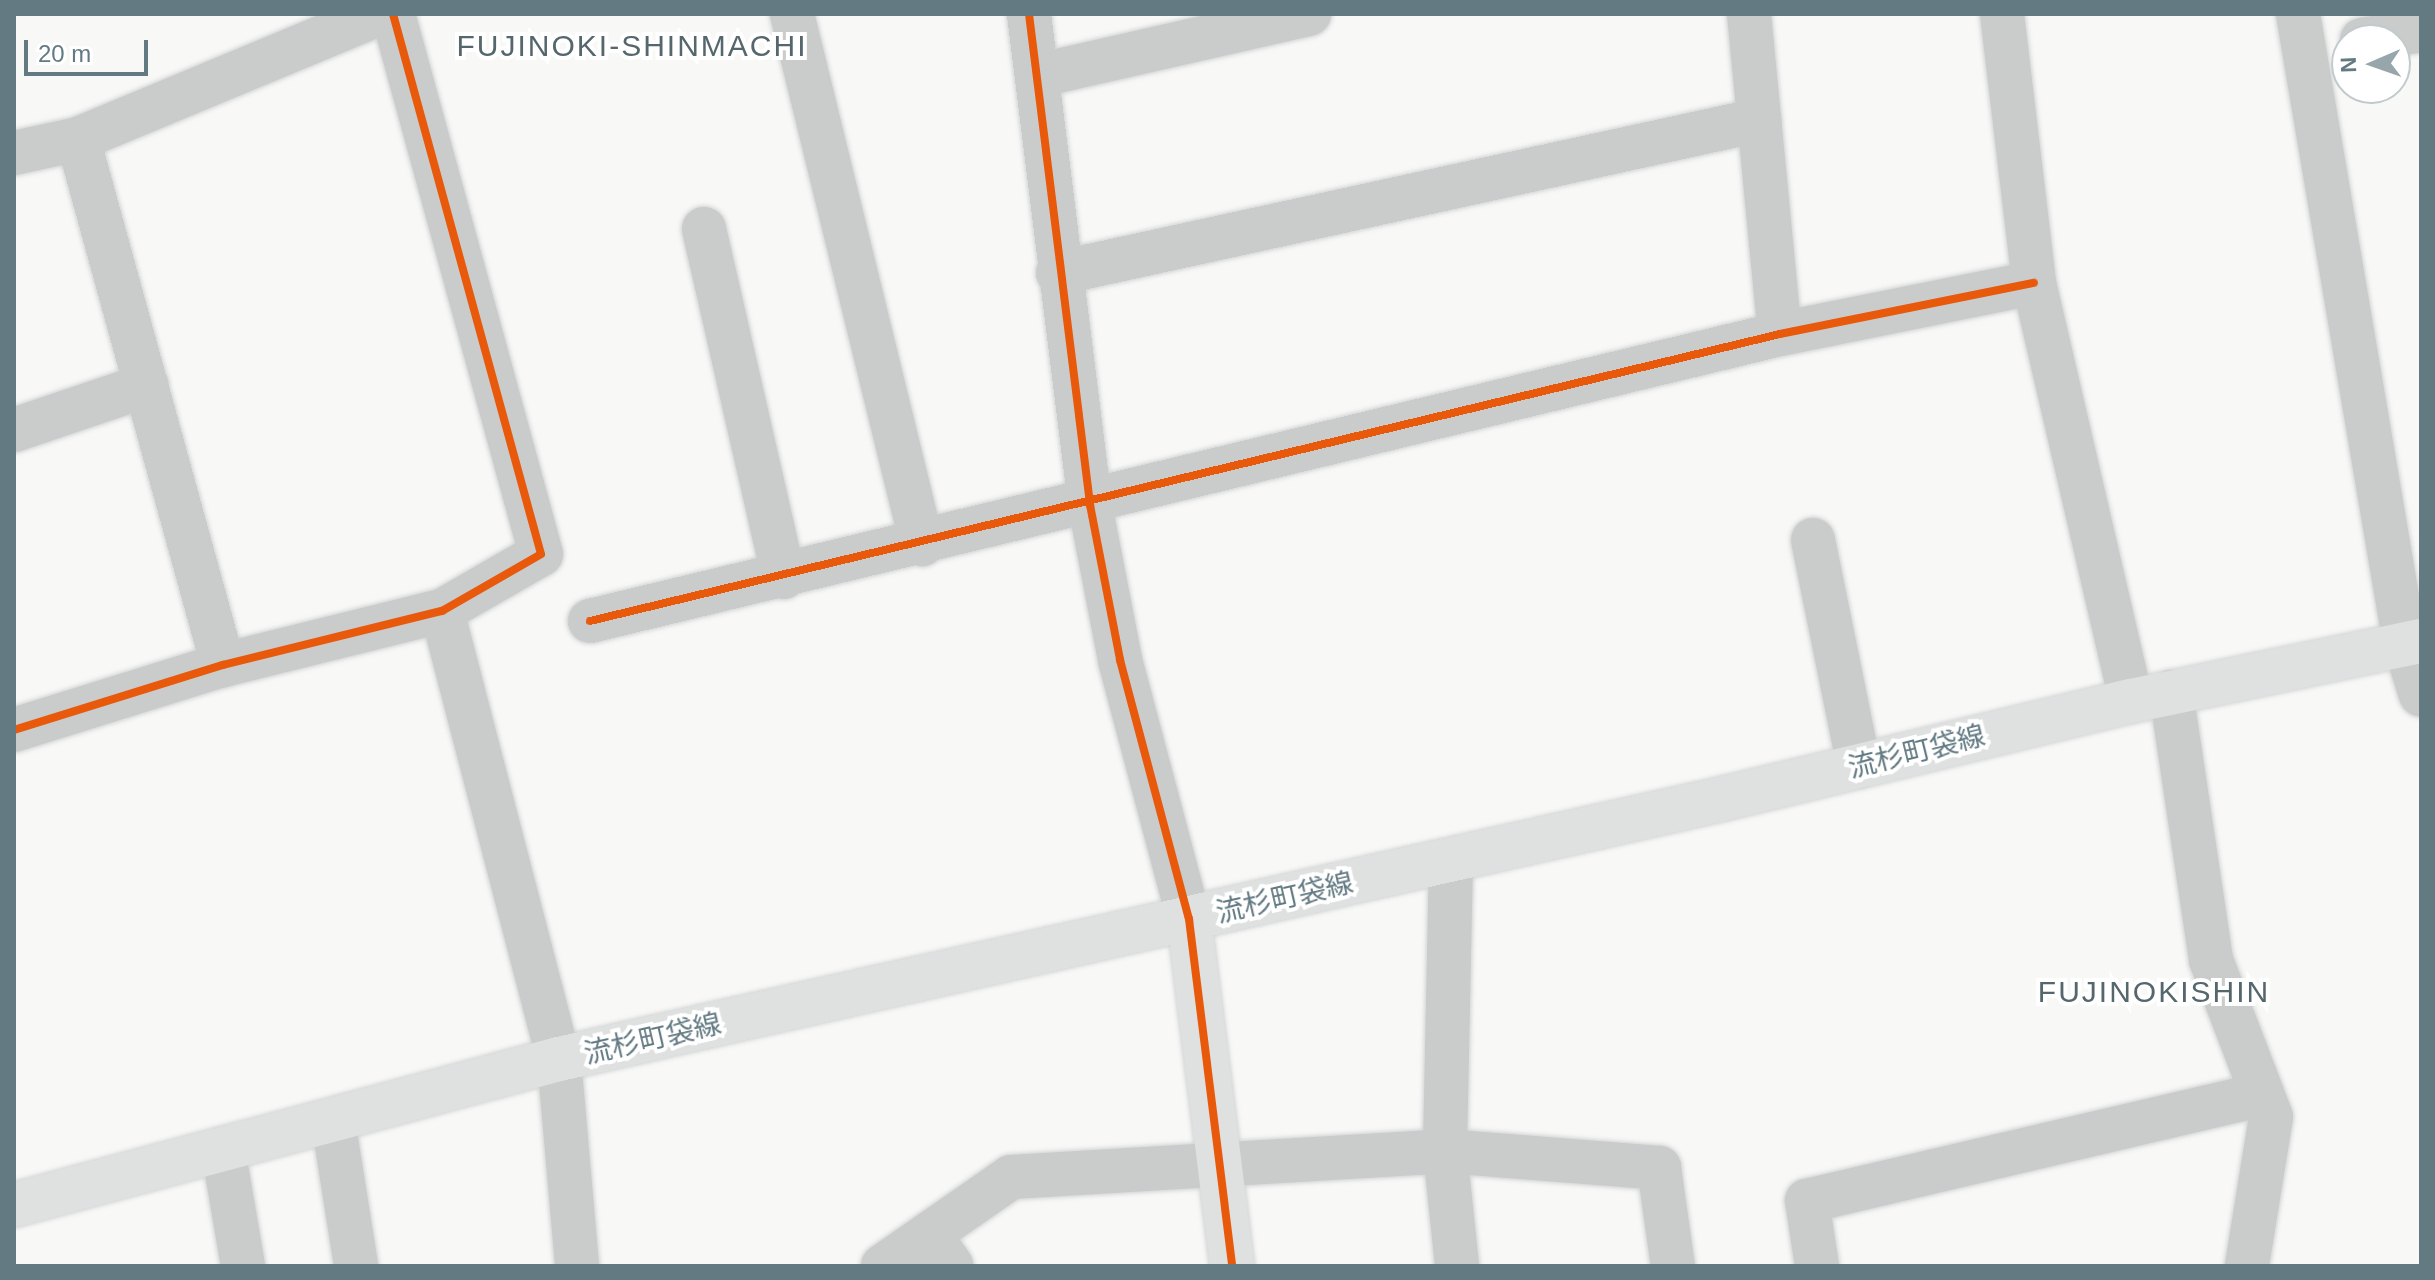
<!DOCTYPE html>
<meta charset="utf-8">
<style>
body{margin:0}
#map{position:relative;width:2435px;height:1280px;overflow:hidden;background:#f8f8f7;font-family:Helvetica,"Noto Sans JP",sans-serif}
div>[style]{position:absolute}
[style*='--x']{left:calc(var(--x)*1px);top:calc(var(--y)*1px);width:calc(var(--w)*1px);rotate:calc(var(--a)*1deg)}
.roads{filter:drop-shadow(0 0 2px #d3d5d5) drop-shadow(0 0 2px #d3d5d5)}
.street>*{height:44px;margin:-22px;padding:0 22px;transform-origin:22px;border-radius:22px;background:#cacccc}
.secondary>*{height:44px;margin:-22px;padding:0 22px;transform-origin:22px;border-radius:22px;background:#dfe0e0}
.cycleway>*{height:8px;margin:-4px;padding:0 4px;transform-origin:4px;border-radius:4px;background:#e8590c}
span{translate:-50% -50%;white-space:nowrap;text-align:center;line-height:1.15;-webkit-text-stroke:8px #fff;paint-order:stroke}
.street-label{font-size:28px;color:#637a82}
.neighbourhood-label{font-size:30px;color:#55676d;letter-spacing:2px}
.frame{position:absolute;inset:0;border:16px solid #637a82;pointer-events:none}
.north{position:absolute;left:2331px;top:24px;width:80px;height:80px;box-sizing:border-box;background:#fff;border:2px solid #c1cacd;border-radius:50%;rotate:268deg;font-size:22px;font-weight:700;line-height:32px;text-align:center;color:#637a82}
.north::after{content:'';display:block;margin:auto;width:28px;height:36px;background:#97a6ab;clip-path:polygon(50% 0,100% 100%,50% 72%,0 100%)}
.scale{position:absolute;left:24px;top:40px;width:124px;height:36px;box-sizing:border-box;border:4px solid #637a82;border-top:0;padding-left:10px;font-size:24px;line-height:28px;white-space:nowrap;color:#637a82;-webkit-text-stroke:6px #fff;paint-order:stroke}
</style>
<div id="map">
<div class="roads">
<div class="street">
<i style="--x:792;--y:14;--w:546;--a:76.22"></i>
<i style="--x:1029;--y:14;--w:495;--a:82.9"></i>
<i style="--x:1090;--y:505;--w:158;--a:79"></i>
<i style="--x:1120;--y:660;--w:268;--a:75.1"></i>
<i style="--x:1749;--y:14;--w:321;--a:84.5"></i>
<i style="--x:2002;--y:14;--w:271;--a:83.2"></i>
<i style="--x:2034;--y:283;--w:429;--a:76.9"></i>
<i style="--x:2298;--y:14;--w:639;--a:80.36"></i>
<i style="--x:2405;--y:644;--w:53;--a:72.6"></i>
<i style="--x:2362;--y:40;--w:60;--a:-9.6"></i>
<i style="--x:1040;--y:75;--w:276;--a:-12.8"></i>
<i style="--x:78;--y:139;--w:546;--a:74.59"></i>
<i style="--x:14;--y:153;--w:66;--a:-12.3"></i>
<i style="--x:78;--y:139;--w:325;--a:-22.6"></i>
<i style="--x:704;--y:229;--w:357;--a:77.1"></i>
<i style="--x:1058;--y:273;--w:718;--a:-12.31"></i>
<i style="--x:14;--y:430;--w:140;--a:-18.7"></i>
<i style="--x:1813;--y:540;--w:231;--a:78.5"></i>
<i style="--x:442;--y:611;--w:463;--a:75.4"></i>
<i style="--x:559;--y:1059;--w:208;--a:85"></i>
<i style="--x:590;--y:621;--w:1224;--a:-13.56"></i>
<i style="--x:1780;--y:334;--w:259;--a:-11.4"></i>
<i style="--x:2171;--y:692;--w:271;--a:81.5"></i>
<i style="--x:2211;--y:960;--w:168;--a:69.1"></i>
<i style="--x:2271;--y:1117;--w:151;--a:99.2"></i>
<i style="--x:14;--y:730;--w:219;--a:-17.3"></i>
<i style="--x:223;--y:665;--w:226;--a:-13.9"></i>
<i style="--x:442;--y:611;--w:114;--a:-29.9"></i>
<i style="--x:541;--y:554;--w:560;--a:-105.33"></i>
<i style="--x:1451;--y:860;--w:291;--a:91.2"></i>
<i style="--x:1445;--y:1151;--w:116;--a:84"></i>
<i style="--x:333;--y:1120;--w:148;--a:81"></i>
<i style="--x:223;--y:1149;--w:119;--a:80.3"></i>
<i style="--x:929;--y:1234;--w:39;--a:55"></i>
<i style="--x:883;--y:1266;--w:156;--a:-34.8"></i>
<i style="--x:1011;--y:1177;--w:435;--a:-3.4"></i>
<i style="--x:1445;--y:1151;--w:215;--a:4.5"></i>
<i style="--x:1659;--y:1168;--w:99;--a:81.9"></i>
<i style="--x:1817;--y:1266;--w:66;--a:-98.7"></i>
<i style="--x:1807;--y:1201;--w:467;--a:-13.2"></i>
</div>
<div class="secondary">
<i style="--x:1189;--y:919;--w:350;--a:82.9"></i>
<i style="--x:14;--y:1205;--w:564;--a:-15"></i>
<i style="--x:559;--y:1059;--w:1192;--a:-12.6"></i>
<i style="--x:1722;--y:799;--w:421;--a:-13.5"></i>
<i style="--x:2131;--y:701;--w:296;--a:-11.7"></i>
</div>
</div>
<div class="cycleway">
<i style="--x:1029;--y:14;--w:495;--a:82.9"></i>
<i style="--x:1090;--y:505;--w:158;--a:79"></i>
<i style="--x:1120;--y:660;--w:268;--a:75.1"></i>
<i style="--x:1189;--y:919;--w:350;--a:82.9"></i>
<i style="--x:590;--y:621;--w:1224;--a:-13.56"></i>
<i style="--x:1780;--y:334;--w:259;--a:-11.4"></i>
<i style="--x:14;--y:730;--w:219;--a:-17.3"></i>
<i style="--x:223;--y:665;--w:226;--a:-13.9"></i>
<i style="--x:442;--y:611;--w:114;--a:-29.9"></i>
<i style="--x:541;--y:554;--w:560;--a:-105.33"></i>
</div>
<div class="street-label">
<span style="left:1917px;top:752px;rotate:-14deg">流杉町袋線</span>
<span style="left:1285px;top:898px;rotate:-13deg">流杉町袋線</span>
<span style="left:653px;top:1039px;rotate:-13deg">流杉町袋線</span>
</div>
<div class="neighbourhood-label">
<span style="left:632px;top:46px">FUJINOKI-SHINMACHI</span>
<span style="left:2154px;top:992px">FUJINOKISHIN</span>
</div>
<div class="frame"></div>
<div class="north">N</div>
<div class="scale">20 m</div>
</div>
